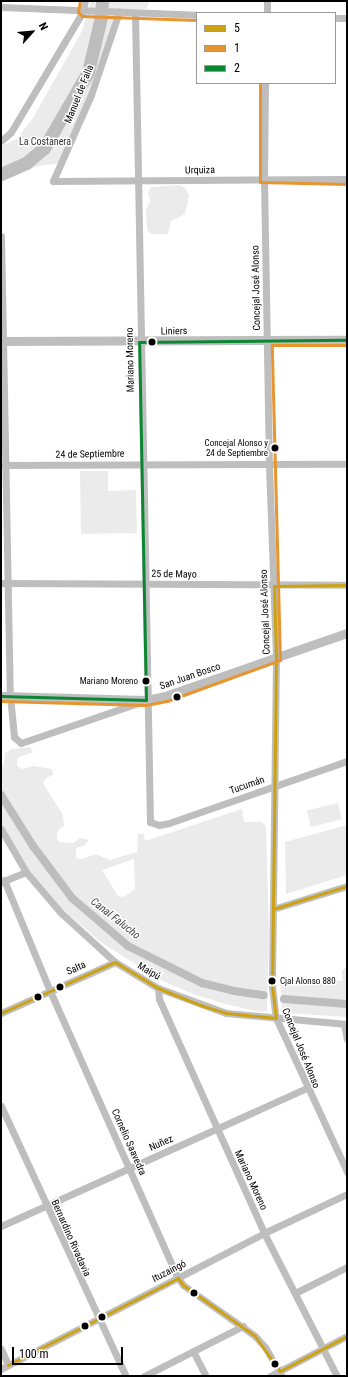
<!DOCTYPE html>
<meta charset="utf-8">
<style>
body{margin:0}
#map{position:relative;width:348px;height:1377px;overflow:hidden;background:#fff;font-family:"Roboto Condensed",sans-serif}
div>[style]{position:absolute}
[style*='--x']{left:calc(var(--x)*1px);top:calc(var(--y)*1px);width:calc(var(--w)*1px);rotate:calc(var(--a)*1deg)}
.green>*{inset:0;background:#ebebeb;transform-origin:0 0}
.canal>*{height:8px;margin:-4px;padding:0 4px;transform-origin:4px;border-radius:4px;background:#bdbdbd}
.river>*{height:13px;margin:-6.5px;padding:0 6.5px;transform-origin:6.5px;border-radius:6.5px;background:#bdbdbd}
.minor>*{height:7px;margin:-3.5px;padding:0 3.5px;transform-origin:3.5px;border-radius:3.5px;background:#bebebe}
.tertiary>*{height:9px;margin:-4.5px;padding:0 4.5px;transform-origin:4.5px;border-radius:4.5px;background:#bebebe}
.bus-1>*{height:3px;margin:-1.5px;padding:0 1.5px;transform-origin:1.5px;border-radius:1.5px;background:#cca213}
.bus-2>*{height:3px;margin:-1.5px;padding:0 1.5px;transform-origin:1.5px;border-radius:1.5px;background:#e8942f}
.bus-3>*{height:3px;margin:-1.5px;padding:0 1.5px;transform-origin:1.5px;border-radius:1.5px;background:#0b8733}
.dots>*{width:11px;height:11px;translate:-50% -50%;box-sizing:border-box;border:2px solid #fff;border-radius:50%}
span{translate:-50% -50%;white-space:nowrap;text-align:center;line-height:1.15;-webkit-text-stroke:3px #fff;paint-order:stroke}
.bus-label{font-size:9px;color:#000}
.right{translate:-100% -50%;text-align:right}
.left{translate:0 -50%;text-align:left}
.street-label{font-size:10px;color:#000}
.park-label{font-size:10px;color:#313131}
.water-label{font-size:11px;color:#424242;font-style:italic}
.frame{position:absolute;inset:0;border:2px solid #000;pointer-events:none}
.legend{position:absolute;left:196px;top:12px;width:140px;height:72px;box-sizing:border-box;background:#fff;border:1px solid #999;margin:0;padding:5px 7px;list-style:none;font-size:12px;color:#000}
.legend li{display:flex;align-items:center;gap:8px;height:20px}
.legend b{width:20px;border:1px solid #999}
.north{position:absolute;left:12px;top:12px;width:40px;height:40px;-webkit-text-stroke:3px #fff;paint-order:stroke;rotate:63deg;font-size:11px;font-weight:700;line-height:16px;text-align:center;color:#000}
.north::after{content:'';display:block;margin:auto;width:14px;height:18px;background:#000;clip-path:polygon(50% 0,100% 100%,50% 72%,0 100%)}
.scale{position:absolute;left:12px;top:1347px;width:111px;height:18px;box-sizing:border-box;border:2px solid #000;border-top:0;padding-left:5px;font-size:12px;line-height:14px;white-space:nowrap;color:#000;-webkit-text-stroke:3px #fff;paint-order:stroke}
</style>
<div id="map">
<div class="green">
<i style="clip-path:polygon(91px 1px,148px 1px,149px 3px,146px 9px,120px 9px,87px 109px,68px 138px,63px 163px,38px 166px,1px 182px,1px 146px,17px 139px,33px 118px,82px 31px)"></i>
<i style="clip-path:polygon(179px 185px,185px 188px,189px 195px,185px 214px,171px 221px,168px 234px,151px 234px,147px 230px,146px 210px,150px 201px,148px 192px,151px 187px)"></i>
<i style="clip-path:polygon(80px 471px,108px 471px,108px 491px,136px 490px,137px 533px,81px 534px)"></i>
<i style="clip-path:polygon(evenodd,30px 747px,33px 751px,31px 753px,19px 757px,17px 761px,17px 766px,22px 769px,33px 766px,52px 769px,53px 775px,46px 778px,43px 783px,63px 815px,64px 826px,58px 830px,57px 839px,60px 842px,73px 843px,80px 838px,89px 840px,83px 846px,76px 848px,76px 858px,82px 859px,96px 854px,110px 860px,137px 852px,138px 834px,144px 834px,145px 841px,242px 809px,244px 822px,262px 822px,266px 826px,269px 933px,267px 1011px,260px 1012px,225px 1004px,193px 994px,161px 980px,102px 943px,62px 909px,38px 883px,21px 860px,1px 826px,1px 762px,4px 767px,5px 753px,12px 749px,30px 747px,134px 859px,135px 889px,124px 897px,118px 896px,102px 870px,134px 859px)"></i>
<i style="left:338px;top:803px;width:17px;height:32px;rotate:77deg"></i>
<i style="clip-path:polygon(347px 825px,347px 875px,286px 894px,285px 842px)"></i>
<i style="clip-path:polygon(347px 967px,347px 1017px,287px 1013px,282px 1008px,280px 979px,342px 981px,342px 971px)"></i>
</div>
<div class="canal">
<i style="--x:1;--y:795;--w:60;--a:57.9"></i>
<i style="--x:33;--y:846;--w:65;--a:53.1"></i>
<i style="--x:72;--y:898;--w:74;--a:40.6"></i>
<i style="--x:128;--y:946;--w:83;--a:26.6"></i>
<i style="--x:202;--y:983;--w:33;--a:14"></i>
<i style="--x:234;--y:991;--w:30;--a:8"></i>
<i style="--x:284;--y:999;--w:63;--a:4.5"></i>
</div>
<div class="river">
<i style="--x:1;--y:174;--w:27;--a:-24"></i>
<i style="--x:26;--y:163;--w:23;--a:-40"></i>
<i style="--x:44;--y:148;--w:88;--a:-59.9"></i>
<i style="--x:88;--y:72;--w:57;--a:-76.7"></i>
<i style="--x:101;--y:17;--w:16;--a:-86"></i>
</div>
<div class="minor">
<i style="--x:1;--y:7;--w:196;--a:2.3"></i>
<i style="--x:135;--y:13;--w:809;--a:88.94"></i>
<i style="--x:150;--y:822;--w:9;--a:18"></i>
<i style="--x:159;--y:825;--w:10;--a:-11"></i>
<i style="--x:169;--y:823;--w:188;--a:-19.2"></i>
<i style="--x:267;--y:13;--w:12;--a:-90"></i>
<i style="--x:335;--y:18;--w:12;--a:0"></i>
<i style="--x:265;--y:83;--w:96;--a:90.6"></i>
<i style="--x:264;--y:179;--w:286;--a:89"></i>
<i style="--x:269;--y:465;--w:192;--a:87.9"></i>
<i style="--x:276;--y:657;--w:330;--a:90.7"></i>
<i style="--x:272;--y:987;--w:31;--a:83"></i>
<i style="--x:276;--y:1018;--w:170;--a:65.2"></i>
<i style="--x:1;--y:141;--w:13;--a:-42"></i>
<i style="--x:11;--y:132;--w:141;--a:-59.2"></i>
<i style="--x:83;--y:11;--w:10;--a:-79"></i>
<i style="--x:53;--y:181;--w:294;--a:-0.4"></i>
<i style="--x:53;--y:181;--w:94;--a:-66.2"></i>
<i style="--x:91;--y:95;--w:88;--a:-71.4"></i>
<i style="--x:1;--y:236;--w:460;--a:88.9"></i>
<i style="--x:10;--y:696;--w:41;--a:84.4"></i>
<i style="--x:14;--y:737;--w:9;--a:41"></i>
<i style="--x:21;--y:743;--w:130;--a:-18.9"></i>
<i style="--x:1;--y:465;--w:346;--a:-0.2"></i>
<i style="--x:1;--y:583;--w:346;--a:0.3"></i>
<i style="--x:1;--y:829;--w:50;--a:59.8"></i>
<i style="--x:26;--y:872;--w:52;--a:49.6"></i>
<i style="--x:60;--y:912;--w:74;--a:42.3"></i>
<i style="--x:115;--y:962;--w:50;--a:31.2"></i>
<i style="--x:158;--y:988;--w:72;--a:20.2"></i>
<i style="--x:226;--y:1013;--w:121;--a:5.2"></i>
<i style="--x:4;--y:880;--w:120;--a:67.5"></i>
<i style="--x:50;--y:991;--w:314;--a:66"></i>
<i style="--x:178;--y:1278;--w:9;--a:54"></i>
<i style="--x:183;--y:1285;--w:88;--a:35.3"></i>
<i style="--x:255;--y:1336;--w:15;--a:48"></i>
<i style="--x:265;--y:1347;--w:34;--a:60"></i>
<i style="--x:1;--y:882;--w:27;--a:-22"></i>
<i style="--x:273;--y:909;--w:77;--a:-17.3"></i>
<i style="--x:158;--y:988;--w:11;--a:85"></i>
<i style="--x:159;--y:999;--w:256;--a:65.8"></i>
<i style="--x:264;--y:1233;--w:161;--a:63"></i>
<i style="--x:1;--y:1013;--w:125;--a:-24.1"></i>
<i style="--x:344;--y:1024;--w:15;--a:79"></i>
<i style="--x:1;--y:1106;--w:298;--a:65.2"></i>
<i style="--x:1;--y:1226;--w:335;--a:-24.3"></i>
<i style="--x:295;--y:1293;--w:58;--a:-26.6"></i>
<i style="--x:1;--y:1349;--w:17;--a:66"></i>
<i style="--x:193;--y:1351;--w:28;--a:63"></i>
<i style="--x:1;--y:1369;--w:296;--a:-27.3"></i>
<i style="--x:264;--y:1233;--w:92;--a:-25.2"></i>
<i style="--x:144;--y:1376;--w:111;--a:-26.8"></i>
<i style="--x:270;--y:1376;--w:87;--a:-27.5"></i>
</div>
<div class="tertiary">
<i style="--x:1;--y:341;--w:346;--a:-0.2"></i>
<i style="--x:1;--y:696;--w:145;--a:1.6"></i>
<i style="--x:146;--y:700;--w:19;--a:-12"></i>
<i style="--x:165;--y:696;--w:193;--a:-19.1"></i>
</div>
<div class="bus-1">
<i style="--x:273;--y:909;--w:77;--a:-17.3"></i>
<i style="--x:115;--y:962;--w:50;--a:31.2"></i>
<i style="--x:158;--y:988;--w:45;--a:22"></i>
<i style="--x:200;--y:1005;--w:27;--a:17"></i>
<i style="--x:226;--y:1013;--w:50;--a:5.7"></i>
<i style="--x:1;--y:1013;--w:125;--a:-24.1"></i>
<i style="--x:276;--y:1018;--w:31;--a:-97"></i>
<i style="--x:272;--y:987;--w:330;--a:-89.3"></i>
<i style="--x:276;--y:657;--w:71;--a:-91.6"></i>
<i style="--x:274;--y:586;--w:73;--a:-0.8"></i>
<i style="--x:178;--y:1278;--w:9;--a:54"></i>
<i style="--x:183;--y:1285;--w:88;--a:35.3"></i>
<i style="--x:255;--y:1336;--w:43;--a:54.5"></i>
<i style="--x:8;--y:1365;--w:191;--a:-27.1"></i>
<i style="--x:280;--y:1371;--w:76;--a:-27.6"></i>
</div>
<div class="bus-2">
<i style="--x:80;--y:1;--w:11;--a:100"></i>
<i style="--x:78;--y:12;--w:6;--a:45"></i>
<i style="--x:82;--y:16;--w:115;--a:2"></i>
<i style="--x:260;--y:83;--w:99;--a:90"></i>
<i style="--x:260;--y:182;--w:87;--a:1.3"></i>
<i style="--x:1;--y:701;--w:145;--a:1.6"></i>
<i style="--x:146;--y:705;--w:21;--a:-11"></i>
<i style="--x:167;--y:701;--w:120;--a:-19.9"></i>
<i style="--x:280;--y:660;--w:315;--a:-91.5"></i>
<i style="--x:272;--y:345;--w:75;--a:0"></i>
</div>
<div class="bus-3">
<i style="--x:1;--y:696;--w:145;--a:1.6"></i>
<i style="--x:146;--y:700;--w:358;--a:-91.1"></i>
<i style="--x:139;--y:342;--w:208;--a:-0.6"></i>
</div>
<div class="dots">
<i style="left:152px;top:342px;background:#000"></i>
<i style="left:275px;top:448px;background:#000"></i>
<i style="left:146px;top:681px;background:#000"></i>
<i style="left:177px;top:697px;background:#000"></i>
<i style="left:272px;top:981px;background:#000"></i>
<i style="left:60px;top:987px;background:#000"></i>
<i style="left:38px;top:997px;background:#000"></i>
<i style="left:194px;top:1293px;background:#000"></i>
<i style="left:102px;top:1317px;background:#000"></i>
<i style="left:85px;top:1326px;background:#000"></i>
<i style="left:275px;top:1364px;background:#000"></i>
</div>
<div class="bus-label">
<span class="right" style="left:268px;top:448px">Concejal Alonso y<br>24 de Septiembre</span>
<span class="right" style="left:138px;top:681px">Mariano Moreno</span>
<span class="left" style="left:280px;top:981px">Cjal Alonso 880</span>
</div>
<div class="street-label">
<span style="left:79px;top:94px;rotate:-68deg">Manuel de Falla</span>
<span style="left:200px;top:170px;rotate:-1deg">Urquiza</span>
<span style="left:256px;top:288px;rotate:-91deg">Concejal José Alonso</span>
<span style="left:174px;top:331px;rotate:-1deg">Liniers</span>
<span style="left:130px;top:360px;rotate:-91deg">Mariano Moreno</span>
<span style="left:90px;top:454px;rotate:-1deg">24 de Septiembre</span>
<span style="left:174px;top:574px;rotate:1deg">25 de Mayo</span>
<span style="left:265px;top:612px;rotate:-92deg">Concejal José Alonso</span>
<span style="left:190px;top:676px;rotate:-19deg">San Juan Bosco</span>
<span style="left:247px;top:785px;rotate:-19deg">Tucumán</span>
<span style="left:76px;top:968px;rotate:-24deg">Salta</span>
<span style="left:149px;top:971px;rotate:31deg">Maipú</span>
<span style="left:301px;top:1048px;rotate:68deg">Concejal José Alonso</span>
<span style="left:129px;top:1142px;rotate:66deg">Cornelio Saavedra</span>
<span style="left:161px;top:1143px;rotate:-24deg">Nuñez</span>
<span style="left:251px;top:1180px;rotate:65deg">Mariano Moreno</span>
<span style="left:71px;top:1238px;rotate:66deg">Bernardino Rivadavia</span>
<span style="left:169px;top:1271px;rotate:-27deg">Ituzaingó</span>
</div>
<div class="park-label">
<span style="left:45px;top:142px">La Costanera</span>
</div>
<div class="water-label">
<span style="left:115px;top:919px;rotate:38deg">Canal Falucho</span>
</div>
<div class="frame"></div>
<ul class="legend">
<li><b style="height:5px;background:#cca213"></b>5</li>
<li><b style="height:5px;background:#e8942f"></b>1</li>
<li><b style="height:5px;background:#0b8733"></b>2</li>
</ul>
<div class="north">N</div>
<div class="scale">100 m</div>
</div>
